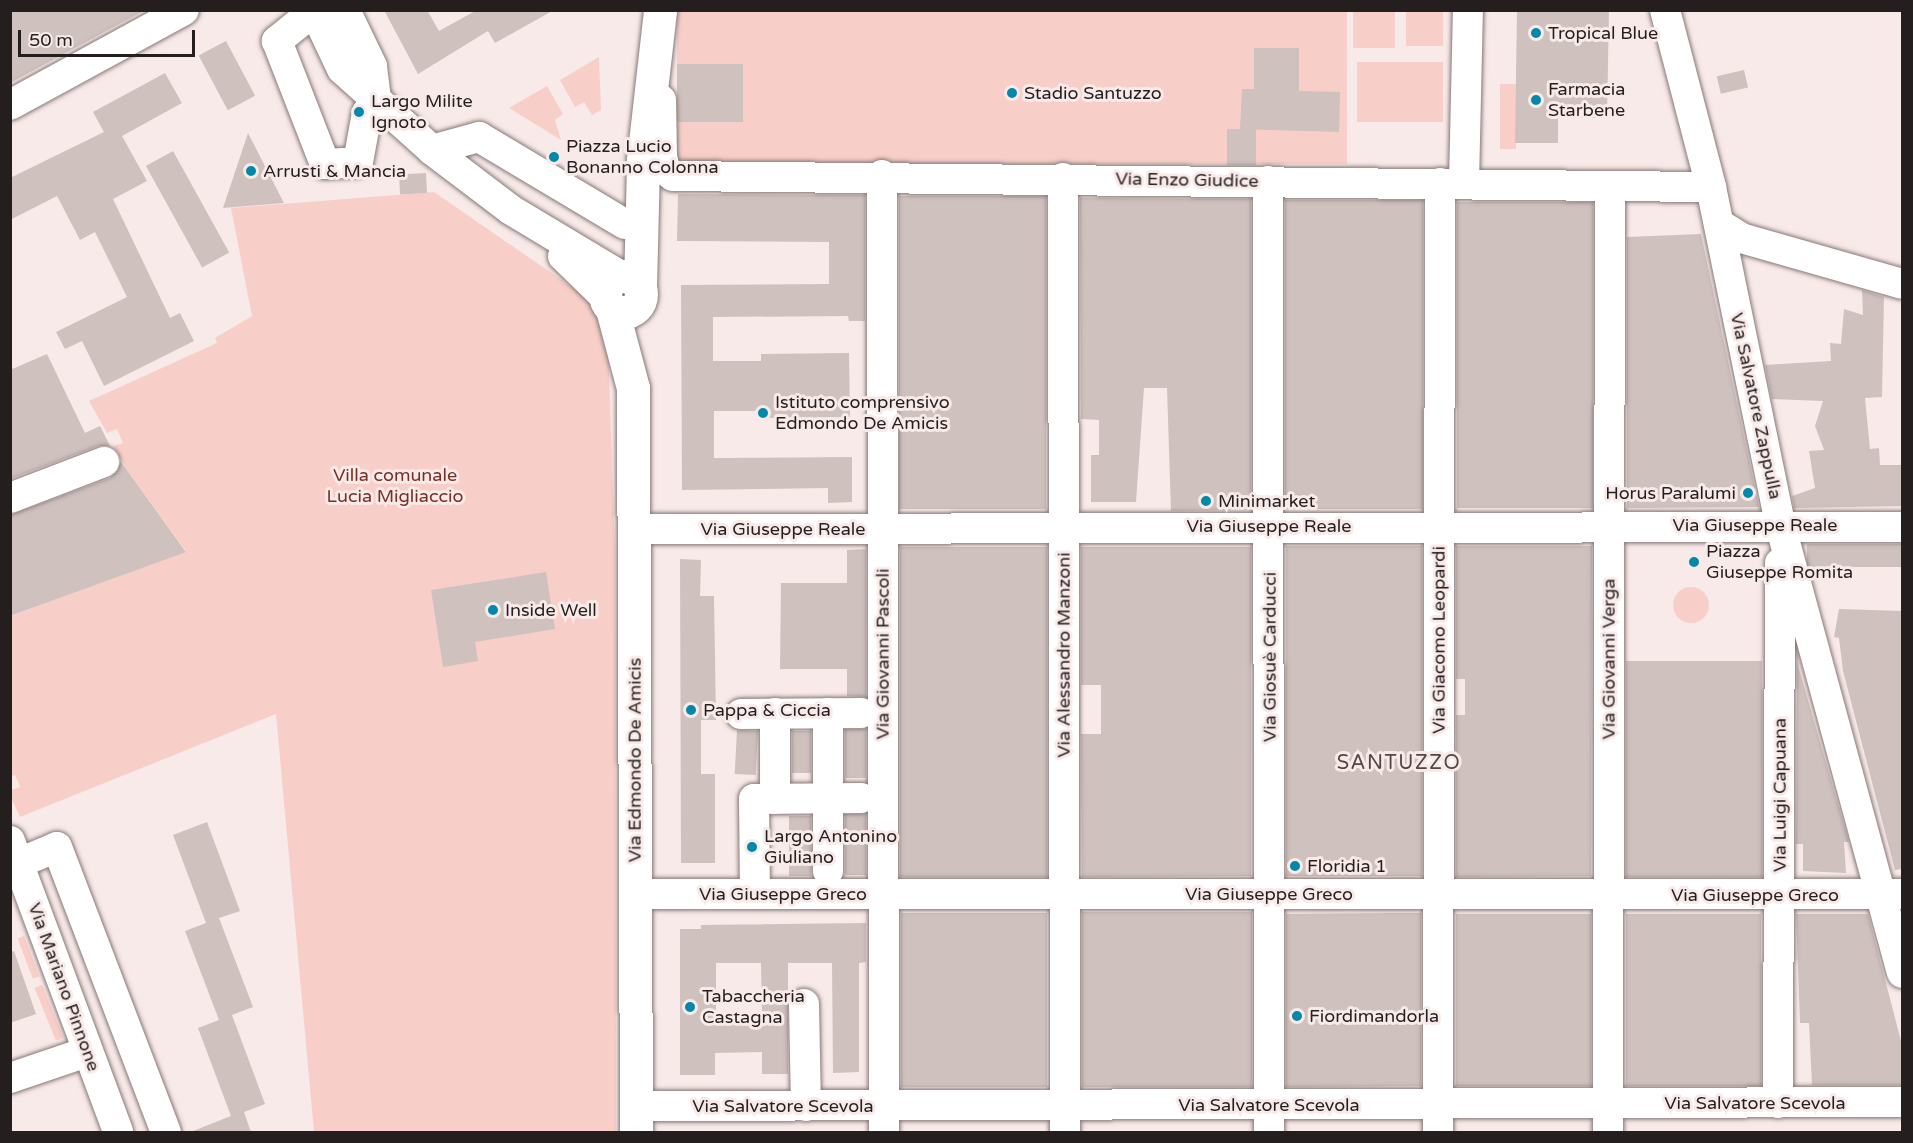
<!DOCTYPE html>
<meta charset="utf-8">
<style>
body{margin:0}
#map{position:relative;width:1913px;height:1143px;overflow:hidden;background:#f8eae8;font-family:"Varela Round",sans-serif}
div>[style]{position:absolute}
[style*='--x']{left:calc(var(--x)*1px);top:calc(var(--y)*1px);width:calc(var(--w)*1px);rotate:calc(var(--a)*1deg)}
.green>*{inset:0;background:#f8cfc8;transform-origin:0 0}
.round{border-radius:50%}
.building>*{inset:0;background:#cec1be;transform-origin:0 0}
.roads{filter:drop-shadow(0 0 2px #857977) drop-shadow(0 0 2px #857977)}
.minor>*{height:30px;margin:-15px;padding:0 15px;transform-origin:15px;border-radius:15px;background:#fff}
.major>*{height:33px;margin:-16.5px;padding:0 16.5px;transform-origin:16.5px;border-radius:16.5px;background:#fff}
.major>.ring{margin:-16.5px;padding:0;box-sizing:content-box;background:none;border:33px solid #fff;border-radius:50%}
.dots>*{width:16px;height:16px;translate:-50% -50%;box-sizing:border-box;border:3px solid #f8eae8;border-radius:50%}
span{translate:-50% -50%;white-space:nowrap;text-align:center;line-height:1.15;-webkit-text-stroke:6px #f8eae8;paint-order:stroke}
.poi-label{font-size:18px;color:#241f1e}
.left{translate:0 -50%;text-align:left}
.right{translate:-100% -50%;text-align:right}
.street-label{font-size:18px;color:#241f1e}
.park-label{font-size:18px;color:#783026}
.neighbourhood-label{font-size:20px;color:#524745;letter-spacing:1.5px}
.frame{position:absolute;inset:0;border:12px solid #241f1e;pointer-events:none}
.scale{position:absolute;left:18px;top:30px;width:177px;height:27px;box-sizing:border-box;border:3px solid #241f1e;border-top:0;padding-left:8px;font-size:18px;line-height:21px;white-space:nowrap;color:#241f1e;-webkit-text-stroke:4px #f8eae8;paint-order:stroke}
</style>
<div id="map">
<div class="green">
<i style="left:677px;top:11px;width:670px;height:153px"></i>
<i style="left:1353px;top:11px;width:42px;height:37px"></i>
<i style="left:1406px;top:11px;width:37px;height:35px"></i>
<i style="clip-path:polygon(599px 57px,601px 110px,592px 115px,584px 102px,575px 107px,560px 80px)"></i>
<i style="left:1357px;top:62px;width:86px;height:60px"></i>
<i style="left:1500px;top:84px;width:16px;height:65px"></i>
<i style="clip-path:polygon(547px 86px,563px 114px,555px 120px,561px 140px,509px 108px)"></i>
<i style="clip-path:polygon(434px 192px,582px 294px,602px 320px,608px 345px,615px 552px,616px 1132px,314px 1132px,276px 714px,20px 817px,11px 798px,11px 790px,20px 787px,15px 775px,11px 776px,11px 616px,186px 551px,126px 469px,114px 446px,123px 443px,117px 429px,107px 433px,89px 401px,217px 343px,215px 338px,252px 316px,231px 208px)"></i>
<i class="round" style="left:1673px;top:587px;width:36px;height:36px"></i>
<i style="left:24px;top:936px;width:43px;height:7px;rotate:69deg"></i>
<i style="left:42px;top:985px;width:57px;height:8px;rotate:68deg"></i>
</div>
<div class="building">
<i style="clip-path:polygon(10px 10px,145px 10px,10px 83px)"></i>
<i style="clip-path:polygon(384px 10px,427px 10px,439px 31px,477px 10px,554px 10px,495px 43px,488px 31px,418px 74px)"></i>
<i style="clip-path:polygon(1517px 10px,1609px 10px,1607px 118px,1558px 118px,1558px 143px,1515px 143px)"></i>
<i style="left:226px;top:41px;width:62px;height:31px;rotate:62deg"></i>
<i style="clip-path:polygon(1254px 48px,1299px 48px,1299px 91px,1340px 92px,1339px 132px,1240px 129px,1242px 89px,1254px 89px)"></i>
<i style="left:677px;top:64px;width:66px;height:58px"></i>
<i style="left:1744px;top:70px;width:18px;height:28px;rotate:77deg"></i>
<i style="clip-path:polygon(165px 73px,182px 103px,122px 136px,147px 181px,113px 199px,170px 318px,180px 313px,194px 341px,104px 386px,82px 341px,65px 349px,56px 332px,127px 297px,95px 232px,80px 240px,57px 196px,10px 220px,10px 178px,104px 132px,93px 112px)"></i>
<i style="left:1227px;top:129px;width:29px;height:36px"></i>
<i style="clip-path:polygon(248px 133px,284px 203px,223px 208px)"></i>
<i style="left:173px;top:151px;width:116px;height:31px;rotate:61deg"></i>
<i style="left:426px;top:173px;width:20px;height:27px;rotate:87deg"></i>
<i style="clip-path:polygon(678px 194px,865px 195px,865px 321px,849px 321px,848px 316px,713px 317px,713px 361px,761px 361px,761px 354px,849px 353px,850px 417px,763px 418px,763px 411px,714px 411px,714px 458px,852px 457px,852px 502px,828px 503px,828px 488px,682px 490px,681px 285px,829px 284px,829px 242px,677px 241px)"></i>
<i style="left:899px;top:196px;width:147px;height:313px"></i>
<i style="clip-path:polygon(1080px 198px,1251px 199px,1251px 510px,1171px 511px,1167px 388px,1144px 388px,1136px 502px,1091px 502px,1091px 455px,1099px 455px,1099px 420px,1081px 419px)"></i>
<i style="left:1285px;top:200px;width:138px;height:309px"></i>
<i style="left:1457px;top:202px;width:136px;height:306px"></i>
<i style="clip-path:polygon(1701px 234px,1759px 507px,1627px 508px,1627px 237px)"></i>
<i style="clip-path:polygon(1862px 290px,1884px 297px,1882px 397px,1865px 398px,1870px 449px,1879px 448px,1880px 465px,1902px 465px,1902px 506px,1794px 508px,1792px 496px,1815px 488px,1809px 451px,1824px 450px,1815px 426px,1823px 401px,1772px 399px,1765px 365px,1831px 361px,1830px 343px,1841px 344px,1844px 309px,1863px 315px)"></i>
<i style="clip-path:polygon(47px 354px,85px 433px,100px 426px,110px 446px,98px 446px,10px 479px,10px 370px)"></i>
<i style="clip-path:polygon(121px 462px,186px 552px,10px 616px,10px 515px,110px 478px)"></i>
<i style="left:1807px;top:544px;width:95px;height:23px"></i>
<i style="left:1286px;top:546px;width:136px;height:330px"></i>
<i style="clip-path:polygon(1456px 546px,1592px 546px,1591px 876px,1456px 877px,1456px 715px,1465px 715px,1465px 679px,1456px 679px)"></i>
<i style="left:900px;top:547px;width:147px;height:330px"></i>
<i style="clip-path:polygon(1081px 547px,1251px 547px,1251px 876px,1082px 877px,1081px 734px,1101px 734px,1101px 685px,1081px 685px)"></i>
<i style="clip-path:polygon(866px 549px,866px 697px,847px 696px,847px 669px,780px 669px,781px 583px,847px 583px,847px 550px)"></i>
<i style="clip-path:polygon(680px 559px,701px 560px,700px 596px,714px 596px,716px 720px,701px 720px,701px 774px,715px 774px,715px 863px,681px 863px)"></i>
<i style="clip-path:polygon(546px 572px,555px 629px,475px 642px,478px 661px,443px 667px,431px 590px)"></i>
<i style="clip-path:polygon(1839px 609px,1902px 611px,1902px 869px,1895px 870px,1843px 671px,1839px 638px,1834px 637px)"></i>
<i style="left:1626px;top:661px;width:136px;height:216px"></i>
<i style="clip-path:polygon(1797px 662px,1849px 842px,1844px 842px,1846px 873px,1803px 871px,1803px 844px,1796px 844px)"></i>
<i style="left:866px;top:729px;width:49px;height:21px;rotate:90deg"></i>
<i style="left:737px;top:730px;width:21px;height:44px;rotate:3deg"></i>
<i style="left:792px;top:731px;width:19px;height:42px"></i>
<i style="left:866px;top:814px;width:61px;height:21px;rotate:90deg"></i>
<i style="left:789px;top:816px;width:22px;height:60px"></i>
<i style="clip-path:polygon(207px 822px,240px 911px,219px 918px,253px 1007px,232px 1015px,265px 1104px,244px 1112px,251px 1132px,193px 1131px,236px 1114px,231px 1116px,198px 1028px,219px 1020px,185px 931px,206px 923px,173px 835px)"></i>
<i style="left:1082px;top:912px;width:170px;height:175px"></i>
<i style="left:1047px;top:913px;width:174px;height:146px;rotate:90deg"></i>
<i style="clip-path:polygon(1401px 913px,1421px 913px,1421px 1086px,1286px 1087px,1286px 914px)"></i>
<i style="left:1456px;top:914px;width:135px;height:172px"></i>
<i style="left:1626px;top:914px;width:135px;height:172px"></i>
<i style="clip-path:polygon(1796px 914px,1868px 914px,1902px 1045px,1902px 1085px,1812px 1085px,1809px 1023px,1800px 1023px)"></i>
<i style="clip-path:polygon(evenodd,866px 923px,866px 962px,859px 963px,859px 1072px,833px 1073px,832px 963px,788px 963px,788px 1074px,762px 1074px,762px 1052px,715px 1053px,715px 1075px,680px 1075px,680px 929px,701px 929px,701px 925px,866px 923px,716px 963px,761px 963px,762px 1016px,716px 1017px,716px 963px)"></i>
<i style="clip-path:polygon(14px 951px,36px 1014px,10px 1023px,10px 952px)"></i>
</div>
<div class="roads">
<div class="minor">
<i style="--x:314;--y:10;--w:65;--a:64.6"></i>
<i style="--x:342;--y:69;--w:121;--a:42"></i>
<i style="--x:432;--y:150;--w:99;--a:37.2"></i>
<i style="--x:511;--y:210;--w:126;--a:31"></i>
<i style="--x:1665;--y:10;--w:183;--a:75.4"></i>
<i style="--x:1711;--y:187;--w:344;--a:78.4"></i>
<i style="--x:1780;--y:524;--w:465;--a:74.8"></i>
<i style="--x:314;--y:11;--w:48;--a:141"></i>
<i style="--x:277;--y:41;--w:132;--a:68.7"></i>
<i style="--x:325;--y:164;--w:33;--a:-3"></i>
<i style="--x:358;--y:162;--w:50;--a:-79.6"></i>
<i style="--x:367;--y:113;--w:17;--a:-57"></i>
<i style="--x:376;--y:99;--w:33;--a:-97"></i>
<i style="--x:372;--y:66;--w:62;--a:-115.7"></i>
<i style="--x:661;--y:100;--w:56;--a:89"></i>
<i style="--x:662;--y:156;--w:14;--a:78"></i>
<i style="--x:665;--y:170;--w:10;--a:37"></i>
<i style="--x:673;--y:176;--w:1038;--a:0.61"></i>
<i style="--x:10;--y:105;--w:198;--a:-28.6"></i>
<i style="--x:432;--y:150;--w:49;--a:-15.5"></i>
<i style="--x:479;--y:137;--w:170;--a:30.8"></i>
<i style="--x:882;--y:175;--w:957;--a:89.88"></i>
<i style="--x:1063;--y:178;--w:954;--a:89.88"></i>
<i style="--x:1268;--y:181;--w:951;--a:89.94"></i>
<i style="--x:1464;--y:183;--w:173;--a:-88.7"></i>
<i style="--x:1719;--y:224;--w:26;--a:32"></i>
<i style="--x:1741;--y:238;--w:167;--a:15.9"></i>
<i style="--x:563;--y:256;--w:57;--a:44.3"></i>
<i style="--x:10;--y:498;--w:101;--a:-21"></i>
<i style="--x:635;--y:529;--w:1267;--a:-0.09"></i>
<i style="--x:775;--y:713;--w:86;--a:90"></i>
<i style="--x:828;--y:713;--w:158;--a:90"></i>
<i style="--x:741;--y:714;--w:120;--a:-0.5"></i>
<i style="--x:10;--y:841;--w:310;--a:69.6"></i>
<i style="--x:19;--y:863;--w:41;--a:-22.8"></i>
<i style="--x:57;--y:847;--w:305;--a:69.1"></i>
<i style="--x:635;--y:894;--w:1267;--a:0"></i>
<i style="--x:755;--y:894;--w:95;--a:-90.6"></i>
<i style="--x:754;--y:799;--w:107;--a:-0.5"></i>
<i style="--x:804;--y:1004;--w:102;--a:88.9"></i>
<i style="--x:10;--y:1078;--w:81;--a:-18.7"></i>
<i style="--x:1778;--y:1103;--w:540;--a:-89.79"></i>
<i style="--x:636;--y:1106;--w:1266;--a:-0.18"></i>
<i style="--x:1438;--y:1132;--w:949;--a:-89.88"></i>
<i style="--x:1608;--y:1132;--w:946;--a:-89.88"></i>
</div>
<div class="major">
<i class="ring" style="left:605px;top:276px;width:3px;height:3px"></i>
<i style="--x:640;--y:287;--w:127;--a:-88.6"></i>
<i style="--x:643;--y:160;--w:151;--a:-83.5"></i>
<i style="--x:612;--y:309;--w:82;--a:75.1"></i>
<i style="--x:633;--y:388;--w:744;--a:89.77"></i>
</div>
</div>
<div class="dots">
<i style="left:1536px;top:33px;background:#0488aa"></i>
<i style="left:1012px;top:93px;background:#0488aa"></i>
<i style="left:1536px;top:100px;background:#0488aa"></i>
<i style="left:359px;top:112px;background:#0488aa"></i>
<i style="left:554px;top:157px;background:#0488aa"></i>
<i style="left:251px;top:171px;background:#0488aa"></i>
<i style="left:763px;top:413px;background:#0488aa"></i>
<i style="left:1748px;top:493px;background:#0488aa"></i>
<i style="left:1206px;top:501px;background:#0488aa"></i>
<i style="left:1694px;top:562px;background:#0488aa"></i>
<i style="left:493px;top:610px;background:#0488aa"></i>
<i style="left:691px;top:710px;background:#0488aa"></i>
<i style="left:752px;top:847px;background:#0488aa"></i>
<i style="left:1295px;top:866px;background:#0488aa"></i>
<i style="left:690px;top:1007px;background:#0488aa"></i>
<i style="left:1297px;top:1016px;background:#0488aa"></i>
</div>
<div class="poi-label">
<span class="left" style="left:1548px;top:33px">Tropical Blue</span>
<span class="left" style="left:1548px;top:100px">Farmacia<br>Starbene</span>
<span class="left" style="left:1024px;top:93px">Stadio Santuzzo</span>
<span class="left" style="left:371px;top:112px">Largo Milite<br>Ignoto</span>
<span class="left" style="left:566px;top:157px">Piazza Lucio<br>Bonanno Colonna</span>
<span class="left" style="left:263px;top:171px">Arrusti &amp; Mancia</span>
<span class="left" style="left:775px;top:413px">Istituto comprensivo<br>Edmondo De Amicis</span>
<span class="right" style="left:1736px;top:493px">Horus Paralumi</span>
<span class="left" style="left:1218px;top:501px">Minimarket</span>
<span class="left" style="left:1706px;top:562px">Piazza<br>Giuseppe Romita</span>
<span class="left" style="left:505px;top:610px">Inside Well</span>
<span class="left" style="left:703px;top:710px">Pappa &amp; Ciccia</span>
<span class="left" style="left:764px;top:847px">Largo Antonino<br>Giuliano</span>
<span class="left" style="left:1307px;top:866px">Floridia 1</span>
<span class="left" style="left:702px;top:1007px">Tabaccheria<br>Castagna</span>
<span class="left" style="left:1309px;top:1016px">Fiordimandorla</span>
</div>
<div class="street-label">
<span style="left:1187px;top:180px;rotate:1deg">Via Enzo Giudice</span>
<span style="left:1756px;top:406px;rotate:78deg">Via Salvatore Zappulla</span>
<span style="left:1755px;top:525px">Via Giuseppe Reale</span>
<span style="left:1269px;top:526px">Via Giuseppe Reale</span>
<span style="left:783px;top:529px">Via Giuseppe Reale</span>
<span style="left:1439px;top:640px;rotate:-90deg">Via Giacomo Leopardi</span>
<span style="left:883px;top:654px;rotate:-90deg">Via Giovanni Pascoli</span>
<span style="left:1064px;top:655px;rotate:-90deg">Via Alessandro Manzoni</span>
<span style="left:1270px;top:657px;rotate:-90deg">Via Giosuè Carducci</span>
<span style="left:1609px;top:659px;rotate:-90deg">Via Giovanni Verga</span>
<span style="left:635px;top:760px;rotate:-90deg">Via Edmondo De Amicis</span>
<span style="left:1780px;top:795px;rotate:-90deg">Via Luigi Capuana</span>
<span style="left:783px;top:894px">Via Giuseppe Greco</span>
<span style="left:1269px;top:894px">Via Giuseppe Greco</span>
<span style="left:1755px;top:895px">Via Giuseppe Greco</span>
<span style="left:64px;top:987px;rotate:70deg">Via Mariano Pinnone</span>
<span style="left:1755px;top:1103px">Via Salvatore Scevola</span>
<span style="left:1269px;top:1105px">Via Salvatore Scevola</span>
<span style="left:783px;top:1106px">Via Salvatore Scevola</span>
</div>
<div class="park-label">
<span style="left:395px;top:486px">Villa comunale<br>Lucia Migliaccio</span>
</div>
<div class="neighbourhood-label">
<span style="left:1399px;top:763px">SANTUZZO</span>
</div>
<div class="frame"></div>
<div class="scale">50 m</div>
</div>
